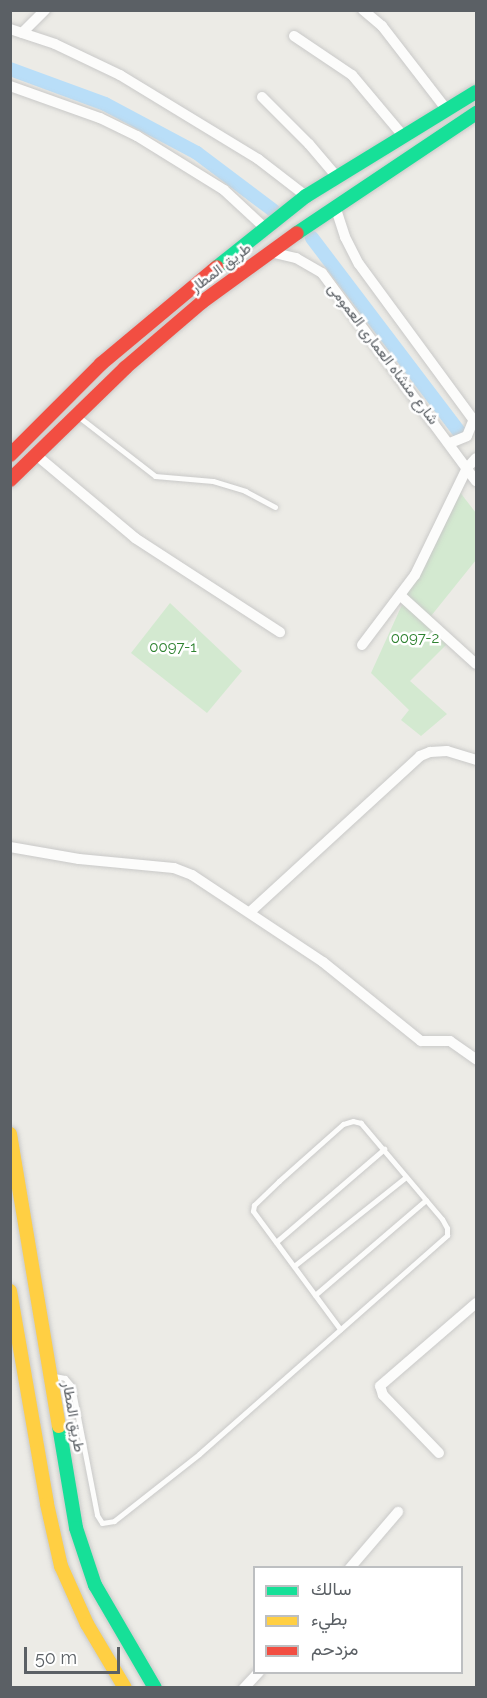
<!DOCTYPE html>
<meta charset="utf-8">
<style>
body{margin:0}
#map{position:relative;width:487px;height:1698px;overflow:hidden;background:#ecebe6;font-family:Raleway,Vazirmatn,sans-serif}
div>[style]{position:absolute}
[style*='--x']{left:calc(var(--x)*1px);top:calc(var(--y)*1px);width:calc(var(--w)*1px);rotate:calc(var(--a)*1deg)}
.green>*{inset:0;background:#d3e9d0}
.canal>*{height:14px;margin:-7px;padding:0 7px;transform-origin:7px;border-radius:7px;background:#b9def8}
.roads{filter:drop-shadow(0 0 2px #c9c9c8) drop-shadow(0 0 2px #c9c9c8)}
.lane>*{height:5px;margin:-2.5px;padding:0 2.5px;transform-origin:2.5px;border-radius:2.5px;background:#fcfcfb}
.street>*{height:10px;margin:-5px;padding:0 5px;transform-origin:5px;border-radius:5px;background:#fcfcfb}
.fast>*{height:14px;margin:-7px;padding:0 7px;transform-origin:7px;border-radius:7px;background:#16e098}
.slow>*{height:14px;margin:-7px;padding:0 7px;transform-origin:7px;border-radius:7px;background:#ffcf43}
.jam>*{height:14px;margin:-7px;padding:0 7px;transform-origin:7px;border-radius:7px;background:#f24e42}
span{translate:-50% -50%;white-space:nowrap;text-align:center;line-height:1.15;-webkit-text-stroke:5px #fff;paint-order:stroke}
.street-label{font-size:15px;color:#5b6065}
.park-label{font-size:15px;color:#2e8230}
.frame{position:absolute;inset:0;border:12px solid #5b6065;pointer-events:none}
.legend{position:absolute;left:253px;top:1566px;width:210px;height:108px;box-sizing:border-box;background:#fff;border:2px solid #bdbfc1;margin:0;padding:8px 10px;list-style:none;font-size:18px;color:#5b6065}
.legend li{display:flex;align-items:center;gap:12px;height:30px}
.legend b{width:30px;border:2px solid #bdbfc1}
.scale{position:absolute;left:24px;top:1647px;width:96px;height:27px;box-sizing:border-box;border:3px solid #5b6065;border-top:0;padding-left:8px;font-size:18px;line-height:21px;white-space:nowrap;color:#5b6065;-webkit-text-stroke:4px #fff;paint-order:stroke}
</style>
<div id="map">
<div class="green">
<i style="clip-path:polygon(459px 491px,476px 513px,476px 560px,431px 616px,452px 639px,410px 681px,447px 714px,421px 736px,401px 720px,409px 710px,371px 673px,411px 585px)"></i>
<i style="clip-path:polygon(170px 603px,242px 671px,207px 713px,131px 653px)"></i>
</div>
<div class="canal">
<i style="--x:10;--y:69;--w:101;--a:20.2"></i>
<i style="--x:105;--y:104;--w:104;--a:28"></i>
<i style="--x:197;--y:153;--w:96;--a:37"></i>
<i style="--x:312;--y:238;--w:246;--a:52.8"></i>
</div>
<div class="roads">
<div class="lane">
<i style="--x:79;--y:417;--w:96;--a:37.8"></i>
<i style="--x:155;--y:476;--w:58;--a:4.9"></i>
<i style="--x:213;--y:481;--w:34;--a:17"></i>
<i style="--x:245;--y:491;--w:34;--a:28"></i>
<i style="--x:276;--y:1242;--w:143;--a:-40.7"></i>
<i style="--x:294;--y:1266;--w:143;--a:-38.5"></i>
<i style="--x:315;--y:1295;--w:146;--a:-40.6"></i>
<i style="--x:54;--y:1376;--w:11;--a:10"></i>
<i style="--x:65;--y:1378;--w:11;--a:49"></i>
<i style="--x:72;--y:1386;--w:131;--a:79"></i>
<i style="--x:97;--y:1515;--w:9;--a:58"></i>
<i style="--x:102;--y:1523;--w:12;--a:-9"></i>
<i style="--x:114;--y:1521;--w:108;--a:-38.2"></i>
<i style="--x:199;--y:1454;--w:331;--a:-41.4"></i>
<i style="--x:447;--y:1235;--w:7;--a:-90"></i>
<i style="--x:447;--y:1228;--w:10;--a:-119"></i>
<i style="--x:442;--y:1219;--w:126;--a:-130.2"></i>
<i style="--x:361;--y:1123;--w:8;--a:-166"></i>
<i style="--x:353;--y:1121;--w:10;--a:163"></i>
<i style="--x:343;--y:1124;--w:86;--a:138.3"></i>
<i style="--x:279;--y:1181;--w:35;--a:136"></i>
<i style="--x:254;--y:1205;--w:6;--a:99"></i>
<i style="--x:253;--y:1211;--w:147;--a:53.6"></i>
</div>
<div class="street">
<i style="--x:363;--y:10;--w:25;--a:40"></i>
<i style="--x:382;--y:26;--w:106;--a:52.3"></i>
<i style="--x:10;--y:29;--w:47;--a:18.4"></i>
<i style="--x:55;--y:44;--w:72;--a:25.5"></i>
<i style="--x:120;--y:75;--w:162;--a:31.3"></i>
<i style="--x:258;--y:159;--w:61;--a:37.6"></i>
<i style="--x:22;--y:33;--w:33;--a:-45"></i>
<i style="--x:294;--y:36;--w:70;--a:33.9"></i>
<i style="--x:352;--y:75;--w:81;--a:50"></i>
<i style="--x:10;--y:86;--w:96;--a:19.6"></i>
<i style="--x:100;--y:118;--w:41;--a:25.9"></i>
<i style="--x:137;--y:136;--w:102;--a:31.8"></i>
<i style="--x:224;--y:190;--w:56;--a:42.8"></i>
<i style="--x:262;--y:97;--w:66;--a:45"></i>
<i style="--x:309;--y:144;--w:43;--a:49.7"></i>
<i style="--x:335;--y:206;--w:33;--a:72"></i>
<i style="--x:345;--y:237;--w:30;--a:63"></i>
<i style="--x:359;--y:264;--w:197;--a:53.7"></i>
<i style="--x:270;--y:252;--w:27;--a:13"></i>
<i style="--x:296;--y:258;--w:30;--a:30"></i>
<i style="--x:322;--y:273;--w:259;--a:53.5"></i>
<i style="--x:450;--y:443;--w:18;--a:-22"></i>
<i style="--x:467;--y:436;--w:18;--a:-68"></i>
<i style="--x:35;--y:454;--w:131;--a:40"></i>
<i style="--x:135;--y:538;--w:173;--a:33"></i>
<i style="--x:401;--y:596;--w:101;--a:42.2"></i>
<i style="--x:362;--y:645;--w:88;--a:-52.9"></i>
<i style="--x:415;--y:575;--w:119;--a:-64.1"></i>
<i style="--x:467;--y:468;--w:13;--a:-48"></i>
<i style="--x:10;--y:847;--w:70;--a:9.9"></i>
<i style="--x:79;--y:859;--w:95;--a:5.4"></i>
<i style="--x:174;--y:868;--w:19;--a:21"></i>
<i style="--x:192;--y:875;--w:157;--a:33.6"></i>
<i style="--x:323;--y:962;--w:126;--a:38.9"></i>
<i style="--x:421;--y:1041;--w:29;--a:0"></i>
<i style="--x:450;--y:1041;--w:32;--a:35"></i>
<i style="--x:250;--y:912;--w:231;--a:-42.5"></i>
<i style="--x:420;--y:756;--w:11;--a:-22"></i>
<i style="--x:430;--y:752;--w:17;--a:-3"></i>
<i style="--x:447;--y:751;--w:30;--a:17"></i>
<i style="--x:439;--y:1453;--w:81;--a:-134"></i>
<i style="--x:383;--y:1395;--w:9;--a:-108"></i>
<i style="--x:380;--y:1386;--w:127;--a:-40.8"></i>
<i style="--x:350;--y:1568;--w:74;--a:-49.4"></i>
<i style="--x:244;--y:1688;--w:22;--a:-47"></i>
</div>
<div class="fast">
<i style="--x:297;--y:233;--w:216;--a:-33.8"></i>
<i style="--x:217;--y:267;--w:114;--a:-38.6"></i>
<i style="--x:306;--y:196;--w:199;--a:-31.5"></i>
<i style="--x:59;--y:1426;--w:103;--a:80.5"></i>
<i style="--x:76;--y:1528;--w:60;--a:71.6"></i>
<i style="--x:95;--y:1585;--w:119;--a:59.8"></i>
</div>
<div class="slow">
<i style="--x:10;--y:1134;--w:296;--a:80.5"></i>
<i style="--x:10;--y:1291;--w:216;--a:80.1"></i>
<i style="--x:47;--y:1504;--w:64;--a:77.3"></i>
<i style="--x:61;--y:1566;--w:64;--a:65.9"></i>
<i style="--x:87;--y:1624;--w:74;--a:59.3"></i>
</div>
<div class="jam">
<i style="--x:10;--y:455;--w:129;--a:-45"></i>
<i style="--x:101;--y:364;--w:151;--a:-39.9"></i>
<i style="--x:10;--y:480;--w:161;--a:-44.2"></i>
<i style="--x:125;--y:368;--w:101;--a:-40.6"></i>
<i style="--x:202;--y:302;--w:117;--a:-36"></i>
</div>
</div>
<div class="street-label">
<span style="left:221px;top:268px;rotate:-37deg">طريق المطار</span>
<span style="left:383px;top:354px;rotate:53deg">شارع منشاه العمارى العمومى</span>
<span style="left:73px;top:1417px;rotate:80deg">طريق المطار</span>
</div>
<div class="park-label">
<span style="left:415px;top:639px">0097-2</span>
<span style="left:173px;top:648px">0097-1</span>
</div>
<div class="frame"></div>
<ul class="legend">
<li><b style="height:8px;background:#16e098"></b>سالك</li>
<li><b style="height:8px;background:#ffcf43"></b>بطيء</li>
<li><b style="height:8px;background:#f24e42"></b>مزدحم</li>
</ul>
<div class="scale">50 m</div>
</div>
